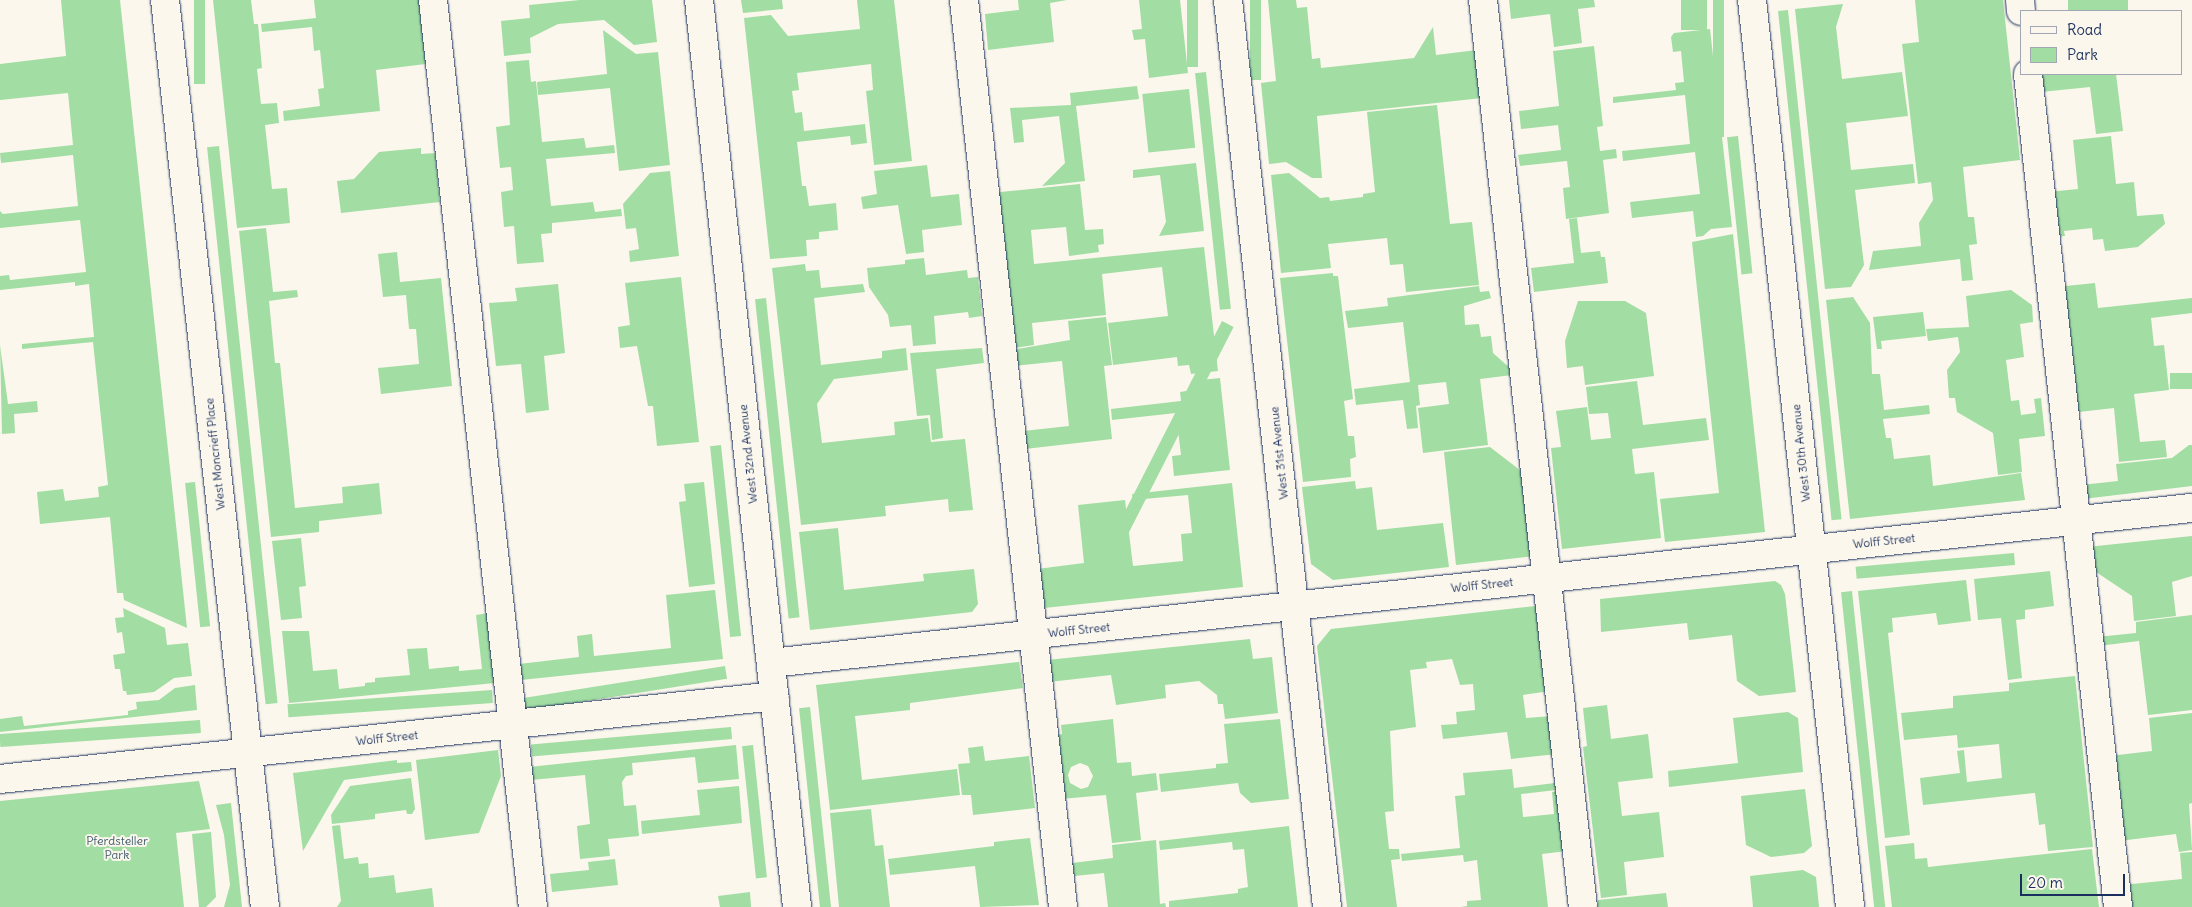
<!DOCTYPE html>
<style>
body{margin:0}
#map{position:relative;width:2192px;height:907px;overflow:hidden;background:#fbf7ec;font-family:Delius,sans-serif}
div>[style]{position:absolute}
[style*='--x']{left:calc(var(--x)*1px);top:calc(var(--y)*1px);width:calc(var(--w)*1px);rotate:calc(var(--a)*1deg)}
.green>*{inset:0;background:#a2dda3;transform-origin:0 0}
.roads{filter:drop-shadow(0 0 1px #1b2f5e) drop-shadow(0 0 1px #1b2f5e)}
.minor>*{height:28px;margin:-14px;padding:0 14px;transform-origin:14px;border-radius:14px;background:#fbf7ec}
span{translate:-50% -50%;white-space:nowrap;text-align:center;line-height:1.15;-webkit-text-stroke:4px #fbf7ec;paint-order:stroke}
.street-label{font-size:12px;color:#1b2f5e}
.park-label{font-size:12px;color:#3d5a6f}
.legend{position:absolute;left:2020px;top:10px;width:162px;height:65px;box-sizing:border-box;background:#fbf7ec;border:1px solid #a1a7b3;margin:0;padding:6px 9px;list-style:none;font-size:15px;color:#1b2f5e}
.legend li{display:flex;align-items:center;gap:10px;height:25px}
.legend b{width:25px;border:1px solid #a1a7b3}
.scale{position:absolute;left:2020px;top:874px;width:105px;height:22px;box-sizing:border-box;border:2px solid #1b2f5e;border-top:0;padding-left:6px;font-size:15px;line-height:18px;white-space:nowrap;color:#1b2f5e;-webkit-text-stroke:4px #fbf7ec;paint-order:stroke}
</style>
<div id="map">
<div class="green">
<i style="clip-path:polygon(61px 0,120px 0,187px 628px,124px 600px,123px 593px,117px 593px,110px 517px,40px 524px,37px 492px,63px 489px,65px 501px,99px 497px,98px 487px,108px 485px,93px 342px,22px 349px,22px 344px,94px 337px,89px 284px,75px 286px,75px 282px,0 290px,0 276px,9px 275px,10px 280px,86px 272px,80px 220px,0 228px,0 211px,3px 214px,78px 206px,73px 155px,1px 163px,0 153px,73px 145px,68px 93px,0 100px,0 64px,66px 56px)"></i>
<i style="left:194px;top:0;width:11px;height:84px"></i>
<i style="clip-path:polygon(213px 0,251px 0,254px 24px,258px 24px,262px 68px,257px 69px,261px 104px,277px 103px,279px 123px,265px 125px,272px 189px,287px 188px,290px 223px,237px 228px)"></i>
<i style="clip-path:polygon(314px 0,419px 0,426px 64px,376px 70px,380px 111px,284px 121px,283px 111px,320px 106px,318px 89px,324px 88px,320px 50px,314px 51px,312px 27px,262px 32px,261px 24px,316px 18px)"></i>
<i style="clip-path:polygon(580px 0,652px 0,657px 42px,634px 45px,604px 20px,558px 24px,530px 38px,531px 53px,504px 56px,501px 21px,530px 18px,529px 5px)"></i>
<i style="clip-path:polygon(741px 0,782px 0,783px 9px,743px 13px)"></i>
<i style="clip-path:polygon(857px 0,894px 0,912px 161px,874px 165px,866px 91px,873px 90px,871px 64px,797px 73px,799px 90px,792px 91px,795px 113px,802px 112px,804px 131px,865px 124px,867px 143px,851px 145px,850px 136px,797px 142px,802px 186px,806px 186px,809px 206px,836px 203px,838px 230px,819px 232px,819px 239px,806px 240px,807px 256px,770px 259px,744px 18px,771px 15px,788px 36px,860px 29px)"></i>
<i style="clip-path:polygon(1018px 0,1067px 0,1050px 3px,1054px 42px,988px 50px,985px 14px,1019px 10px)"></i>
<i style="clip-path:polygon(1139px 0,1180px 0,1188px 73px,1149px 78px,1145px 39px,1134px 40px,1132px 30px,1142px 29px)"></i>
<i style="left:1187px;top:0;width:11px;height:67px"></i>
<i style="left:1250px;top:0;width:11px;height:80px"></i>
<i style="clip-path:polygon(1268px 0,1296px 0,1297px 8px,1307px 7px,1312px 59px,1320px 58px,1321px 68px,1414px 58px,1433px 27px,1436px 55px,1477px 50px,1482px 98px,1317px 116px,1322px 178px,1312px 178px,1286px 162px,1269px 164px,1261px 83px,1276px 81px)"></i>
<i style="clip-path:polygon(1509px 0,1594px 0,1595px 7px,1578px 9px,1582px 43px,1554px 47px,1550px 14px,1511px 19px)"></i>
<i style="left:1681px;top:0;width:26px;height:30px"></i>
<i style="left:1713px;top:0;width:11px;height:137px"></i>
<i style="clip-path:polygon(1915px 0,2003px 0,2020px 160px,1963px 167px,1968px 217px,1974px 217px,1977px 244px,1969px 245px,1973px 280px,1962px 281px,1960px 259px,1869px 270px,1873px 251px,1921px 246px,1919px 223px,1933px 200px,1931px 182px,1918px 184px,1902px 44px,1919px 42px)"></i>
<i style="left:2068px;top:0;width:60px;height:11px"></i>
<i style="clip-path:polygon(1843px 4px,1836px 27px,1842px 79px,1902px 72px,1908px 116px,1846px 123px,1851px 170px,1913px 164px,1915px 183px,1855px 190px,1864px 265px,1851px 287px,1825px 289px,1795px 9px)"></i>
<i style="left:1788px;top:10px;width:512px;height:10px;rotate:84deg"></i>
<i style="clip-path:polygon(1710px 29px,1732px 227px,1711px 229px,1703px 236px,1696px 237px,1693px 211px,1632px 218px,1630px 202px,1700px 194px,1695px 152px,1623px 161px,1622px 151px,1690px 144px,1685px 95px,1613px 103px,1613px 97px,1676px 90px,1675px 83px,1684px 82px,1681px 51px,1673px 52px,1671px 37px,1674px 33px)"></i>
<i style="clip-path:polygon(603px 30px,636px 54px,658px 52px,670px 165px,619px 171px,610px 88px,538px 95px,537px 82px,607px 74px)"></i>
<i style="clip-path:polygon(1594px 46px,1603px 126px,1597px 127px,1600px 151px,1616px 149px,1617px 158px,1603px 160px,1609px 213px,1566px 219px,1563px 188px,1570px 187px,1567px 161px,1520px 166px,1518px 155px,1561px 150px,1558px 125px,1521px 129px,1519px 111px,1559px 106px,1553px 51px)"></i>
<i style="clip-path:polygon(529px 60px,531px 82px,536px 81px,542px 142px,584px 138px,586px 148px,614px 145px,615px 153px,546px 159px,551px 206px,593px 202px,595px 212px,621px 209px,622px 216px,552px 223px,552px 233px,541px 234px,544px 262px,517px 264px,514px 226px,504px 227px,501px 192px,513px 190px,511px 167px,500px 168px,496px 127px,510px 125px,506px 62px)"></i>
<i style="left:1206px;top:72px;width:238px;height:11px;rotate:84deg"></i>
<i style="clip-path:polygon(2039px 74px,2116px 74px,2123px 131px,2096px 134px,2090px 87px,2041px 92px)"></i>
<i style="clip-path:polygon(1137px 86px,1139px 99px,1076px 106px,1085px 181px,1042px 186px,1065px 163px,1059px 116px,1022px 120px,1024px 142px,1014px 143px,1010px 108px,1071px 105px,1070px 93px)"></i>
<i style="left:1189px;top:89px;width:59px;height:47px;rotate:84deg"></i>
<i style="clip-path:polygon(1437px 105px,1450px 224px,1472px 222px,1479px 285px,1406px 292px,1403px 264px,1390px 265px,1387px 238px,1328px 244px,1331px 268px,1281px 273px,1271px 175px,1289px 173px,1320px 198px,1329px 197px,1330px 201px,1363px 197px,1363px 194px,1375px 192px,1367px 112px)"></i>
<i style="left:1738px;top:136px;width:138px;height:11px;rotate:84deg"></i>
<i style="clip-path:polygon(2111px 136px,2116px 184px,2134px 182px,2137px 216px,2163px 214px,2165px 224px,2138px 247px,2105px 251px,2103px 239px,2093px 240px,2092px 228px,2064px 231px,2065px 236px,2053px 237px,2048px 192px,2078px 189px,2073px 140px)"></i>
<i style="left:219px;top:146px;width:560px;height:12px;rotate:84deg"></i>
<i style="clip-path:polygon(421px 148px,421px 154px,435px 153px,440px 202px,341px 213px,337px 181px,354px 179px,379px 152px)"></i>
<i style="clip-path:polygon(1196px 163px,1204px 231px,1159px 236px,1166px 222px,1160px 175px,1133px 178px,1133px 170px)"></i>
<i style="clip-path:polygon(927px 165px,931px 197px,959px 194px,962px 225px,922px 230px,924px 252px,906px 254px,898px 205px,863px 209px,861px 197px,877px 194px,874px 171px)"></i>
<i style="clip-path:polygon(670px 171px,679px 256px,630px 262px,629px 251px,639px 249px,636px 228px,626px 229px,623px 204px,650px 173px)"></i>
<i style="clip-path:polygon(1080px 184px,1085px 230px,1103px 229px,1104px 244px,1098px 245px,1099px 252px,1069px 256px,1066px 227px,1031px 230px,1034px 264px,1204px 247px,1218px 371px,1191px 374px,1189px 365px,1178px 366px,1177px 357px,1113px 365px,1108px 323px,1168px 316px,1162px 267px,1102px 274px,1106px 315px,1032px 323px,1034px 345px,1008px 349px,990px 193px)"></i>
<i style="clip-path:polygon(1577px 218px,1581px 253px,1600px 251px,1601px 257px,1605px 257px,1608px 283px,1534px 292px,1531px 268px,1574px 263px,1569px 219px)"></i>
<i style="clip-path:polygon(266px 228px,273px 292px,297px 290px,298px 297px,269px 301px,275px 363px,280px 363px,295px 508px,343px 503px,342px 487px,379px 483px,382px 514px,319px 521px,319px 532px,271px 537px,239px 231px)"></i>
<i style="clip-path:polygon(1733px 234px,1765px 532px,1665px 542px,1660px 499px,1719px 493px,1692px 242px)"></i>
<i style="clip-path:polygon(397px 252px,400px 282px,441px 278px,452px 386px,381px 394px,378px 368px,419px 364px,416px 329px,409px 329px,406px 295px,383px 297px,378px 254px)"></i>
<i style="clip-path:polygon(924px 258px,926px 275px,967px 270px,968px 278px,978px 277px,982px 316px,969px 318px,968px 312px,934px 316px,936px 344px,913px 346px,911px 325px,890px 327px,888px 315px,869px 287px,867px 268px,905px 264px,905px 260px)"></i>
<i style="clip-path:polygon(805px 264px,806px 271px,819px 270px,821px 288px,863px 284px,865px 292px,814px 298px,821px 365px,882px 358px,882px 351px,906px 348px,908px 370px,834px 379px,817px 404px,822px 443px,895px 435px,894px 422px,928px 418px,931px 442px,965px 439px,973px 510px,949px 512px,948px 499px,885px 506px,886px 516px,801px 525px,772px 268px)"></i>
<i style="clip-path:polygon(1333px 273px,1333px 276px,1338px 276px,1353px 399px,1344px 401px,1348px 436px,1354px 436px,1356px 457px,1350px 459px,1351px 477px,1303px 482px,1280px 278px)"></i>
<i style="clip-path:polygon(681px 277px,699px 442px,657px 446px,653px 406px,648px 406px,637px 346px,620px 348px,618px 327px,630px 325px,625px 283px)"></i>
<i style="clip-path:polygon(2095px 283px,2098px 308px,2192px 298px,2192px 313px,2151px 318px,2154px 346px,2164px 345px,2169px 390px,2134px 394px,2140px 442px,2165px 440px,2167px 457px,2119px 462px,2114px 408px,2070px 413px,2056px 287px)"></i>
<i style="clip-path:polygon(558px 284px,565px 353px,544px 356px,549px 410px,526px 413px,521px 364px,496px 366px,489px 303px,517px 301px,515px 288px)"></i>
<i style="clip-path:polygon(1479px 286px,1480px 292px,1489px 291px,1491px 298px,1464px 306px,1465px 325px,1479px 324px,1481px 337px,1491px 336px,1493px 353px,1511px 369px,1512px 375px,1480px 379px,1488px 445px,1423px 453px,1418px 408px,1449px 404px,1446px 382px,1418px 385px,1420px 405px,1416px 406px,1418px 428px,1407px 429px,1403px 400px,1356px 405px,1354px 389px,1410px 382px,1403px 322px,1348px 328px,1345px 311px,1388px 306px,1387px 298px)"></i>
<i style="clip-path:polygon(2011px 290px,2032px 305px,2033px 322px,2020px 324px,2024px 357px,2006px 360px,2011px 401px,2019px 400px,2021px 415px,2036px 413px,2034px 399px,2041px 398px,2045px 436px,2019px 439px,2022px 472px,1998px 475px,1993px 433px,1957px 412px,1955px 398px,1949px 398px,1947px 370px,1960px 352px,1958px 337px,1928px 341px,1926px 329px,1969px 327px,1966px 296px)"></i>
<i style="clip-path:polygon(1853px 297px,1870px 323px,1872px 374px,1880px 374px,1884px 410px,1929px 405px,1930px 414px,1883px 419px,1886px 438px,1891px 438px,1894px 459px,1930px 455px,1933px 486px,2021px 473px,2025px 500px,1850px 519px,1826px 300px)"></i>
<i style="left:766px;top:298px;width:321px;height:11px;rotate:84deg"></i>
<i style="clip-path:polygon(1578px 301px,1625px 301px,1646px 313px,1654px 376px,1585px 385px,1583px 366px,1567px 368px,1565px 341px)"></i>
<i style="clip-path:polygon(1923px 312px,1926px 336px,1881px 341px,1882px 349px,1877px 349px,1873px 317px)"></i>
<i style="clip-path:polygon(1106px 317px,1112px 365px,1104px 366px,1112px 439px,1025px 449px,1023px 431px,1069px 426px,1062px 361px,1014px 366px,1012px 350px,1070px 340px,1068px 321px)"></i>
<i style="left:1222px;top:321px;width:13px;height:263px;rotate:27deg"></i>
<i style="clip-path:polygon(0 345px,8px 404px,37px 401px,38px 412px,14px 414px,15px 433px,2px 434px)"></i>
<i style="clip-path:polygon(982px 348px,984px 363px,936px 369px,943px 438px,932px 440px,930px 415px,917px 416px,910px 353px)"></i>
<i style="left:2192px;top:373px;width:16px;height:22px;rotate:90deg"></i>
<i style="clip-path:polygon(1220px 378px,1230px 470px,1174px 476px,1172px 456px,1181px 455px,1176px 413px,1112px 420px,1111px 409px,1181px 401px,1180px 392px,1192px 390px,1191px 381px)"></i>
<i style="clip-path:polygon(1637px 381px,1643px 425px,1706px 418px,1709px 440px,1632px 449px,1635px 474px,1654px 472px,1661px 538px,1562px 549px,1551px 448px,1561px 447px,1556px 411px,1587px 407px,1591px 440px,1611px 438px,1608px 413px,1589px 414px,1586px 387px)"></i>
<i style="left:721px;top:445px;width:192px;height:11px;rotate:84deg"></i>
<i style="clip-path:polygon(2189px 445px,2192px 445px,2192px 486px,2083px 499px,2081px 485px,2118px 481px,2116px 464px,2172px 458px)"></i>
<i style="clip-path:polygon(1490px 447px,1525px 474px,1534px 556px,1456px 565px,1444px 452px)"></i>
<i style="clip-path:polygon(1355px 481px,1356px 489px,1372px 487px,1377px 530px,1443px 523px,1449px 567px,1333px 580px,1311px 564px,1302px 487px)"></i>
<i style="left:195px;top:482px;width:145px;height:10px;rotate:84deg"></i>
<i style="clip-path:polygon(704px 482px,715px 584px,689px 587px,679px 502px,686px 501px,684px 484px)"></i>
<i style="clip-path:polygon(1232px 483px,1243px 587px,1044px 608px,1037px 569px,1084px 563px,1078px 505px,1125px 500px,1133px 566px,1183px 561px,1181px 534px,1192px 533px,1188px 495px,1133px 500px,1132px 494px)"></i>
<i style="clip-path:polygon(838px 528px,844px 590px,924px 581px,923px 574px,974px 569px,978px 604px,972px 612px,810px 630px,799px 532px)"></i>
<i style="clip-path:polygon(2192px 536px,2192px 576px,2172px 582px,2176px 616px,2134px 621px,2132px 596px,2090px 568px,2087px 547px)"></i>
<i style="clip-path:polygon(301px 538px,306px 586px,299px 587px,302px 618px,281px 620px,272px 541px)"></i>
<i style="left:2014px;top:553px;width:12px;height:159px;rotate:85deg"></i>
<i style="clip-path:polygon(2050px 571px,2054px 606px,2025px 610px,2025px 619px,2016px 620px,2022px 678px,2008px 680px,2001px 618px,1978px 620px,1974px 579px)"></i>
<i style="clip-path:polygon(1966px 580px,1971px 621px,1938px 625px,1936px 613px,1892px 618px,1893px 632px,1888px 633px,1910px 835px,1885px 838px,1858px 591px)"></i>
<i style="clip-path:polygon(1775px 581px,1781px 585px,1785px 594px,1796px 692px,1759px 696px,1737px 681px,1732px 635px,1689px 640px,1687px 623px,1601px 632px,1600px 599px)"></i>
<i style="clip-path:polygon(715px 590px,723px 659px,521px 680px,519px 664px,579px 657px,577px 636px,592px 634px,594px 656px,671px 648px,666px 595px)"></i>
<i style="left:1852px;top:591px;width:318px;height:11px;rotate:84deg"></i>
<i style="clip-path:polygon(1535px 606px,1541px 610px,1550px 691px,1523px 695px,1526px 718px,1552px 716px,1557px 754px,1511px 759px,1507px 732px,1443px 739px,1441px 725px,1457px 724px,1456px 712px,1475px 710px,1473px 684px,1460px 685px,1452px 659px,1426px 662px,1427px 668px,1410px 670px,1416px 727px,1390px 731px,1394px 811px,1385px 812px,1389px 849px,1399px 849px,1400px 859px,1391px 860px,1397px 907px,1347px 907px,1317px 646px,1331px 629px)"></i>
<i style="clip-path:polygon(123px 608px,165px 628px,167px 645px,188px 643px,192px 676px,174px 678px,154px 692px,127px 695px,126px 691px,123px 691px,120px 669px,115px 669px,113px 655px,125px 653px,122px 632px,117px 633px,115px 618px,124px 617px)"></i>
<i style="clip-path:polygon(489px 613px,495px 683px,289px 703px,282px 631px,309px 631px,313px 671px,337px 669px,339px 689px,365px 686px,365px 683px,375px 682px,375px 678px,410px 675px,407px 649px,427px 648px,429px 669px,459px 666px,459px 671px,482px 669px,476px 615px)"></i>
<i style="clip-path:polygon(2192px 615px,2192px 710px,2148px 715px,2139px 641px,2098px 646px,2097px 637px,2136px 633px,2136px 622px)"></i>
<i style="clip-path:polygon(1250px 639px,1253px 659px,1272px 657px,1278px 713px,1225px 719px,1223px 704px,1218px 704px,1217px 695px,1199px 681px,1165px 685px,1166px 698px,1116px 705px,1111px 675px,1049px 682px,1047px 660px)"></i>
<i style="clip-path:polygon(1019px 662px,1023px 688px,910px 703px,910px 710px,855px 716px,862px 780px,957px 769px,960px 795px,830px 810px,816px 685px)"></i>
<i style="left:725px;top:666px;width:13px;height:204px;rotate:81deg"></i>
<i style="clip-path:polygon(2075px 676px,2093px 847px,2048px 851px,2045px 824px,2039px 825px,2035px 793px,1923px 805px,1920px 778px,1960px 773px,1957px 751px,1964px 750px,1967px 782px,2002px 778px,1999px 744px,1958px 748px,1957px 735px,1904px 740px,1901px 713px,1953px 708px,1953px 696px,2009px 691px,2009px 683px)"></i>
<i style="clip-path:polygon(195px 685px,197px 710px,0 732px,0 719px,22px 716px,24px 726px,128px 715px,128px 711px,137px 709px,136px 702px,159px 700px,175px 688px)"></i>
<i style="left:492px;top:690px;width:13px;height:205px;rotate:86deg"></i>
<i style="clip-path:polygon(1607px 705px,1611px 739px,1648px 734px,1653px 778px,1618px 782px,1622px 816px,1659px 812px,1664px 857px,1624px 862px,1627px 895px,1601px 898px,1583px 747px,1587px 746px,1583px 708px)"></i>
<i style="left:810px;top:707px;width:201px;height:11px;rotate:84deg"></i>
<i style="clip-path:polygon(1788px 712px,1798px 718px,1803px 772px,1669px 787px,1668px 771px,1738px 763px,1733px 718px)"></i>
<i style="clip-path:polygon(2192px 713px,2192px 803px,2189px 804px,2192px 850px,2179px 852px,2176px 834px,2119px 841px,2109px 756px,2152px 751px,2149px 718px)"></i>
<i style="clip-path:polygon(evenodd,1113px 719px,1117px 763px,1131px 762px,1132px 776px,1156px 773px,1158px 790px,1136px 793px,1141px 840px,1112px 843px,1106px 795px,1061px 799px,1055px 735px,1062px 734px,1061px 725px,1113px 719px,1080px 763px,1088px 766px,1093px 776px,1088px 787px,1081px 789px,1070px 783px,1068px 775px,1071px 767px,1080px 763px)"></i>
<i style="clip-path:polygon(1280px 719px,1289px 799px,1251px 803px,1240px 793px,1238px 783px,1161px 792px,1159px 774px,1216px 768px,1216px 764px,1228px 763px,1224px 724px)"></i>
<i style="left:200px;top:720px;width:13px;height:201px;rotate:86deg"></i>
<i style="left:731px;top:727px;width:12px;height:201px;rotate:85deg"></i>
<i style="clip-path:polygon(736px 745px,739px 779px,698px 783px,695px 757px,632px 763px,633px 775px,626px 776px,622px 782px,624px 806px,636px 805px,639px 836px,608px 839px,610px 856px,580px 859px,577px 826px,590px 824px,585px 775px,531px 780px,529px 767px)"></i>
<i style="left:753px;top:745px;width:133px;height:11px;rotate:84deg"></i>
<i style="clip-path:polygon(983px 746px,985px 761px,1029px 756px,1035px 808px,973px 815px,971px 795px,962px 795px,958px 764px,970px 763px,968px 748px)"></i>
<i style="clip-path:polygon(498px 750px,501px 776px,479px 833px,425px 840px,416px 760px)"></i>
<i style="clip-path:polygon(397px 760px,397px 763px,411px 762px,412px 771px,344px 780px,303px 851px,293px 773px)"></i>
<i style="clip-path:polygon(1512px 769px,1514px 788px,1555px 783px,1556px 790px,1521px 794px,1523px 817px,1554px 814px,1552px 792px,1560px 791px,1567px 851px,1542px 854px,1548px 907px,1461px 907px,1467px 906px,1467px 901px,1481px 900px,1477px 860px,1464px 862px,1463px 855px,1402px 861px,1401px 854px,1460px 848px,1455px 796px,1465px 795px,1463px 773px)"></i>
<i style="clip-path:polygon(411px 778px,415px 809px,412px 814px,407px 814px,406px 810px,375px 814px,375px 819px,332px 824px,331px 815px,350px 786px)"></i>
<i style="clip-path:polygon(199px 781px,210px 829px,176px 833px,184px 907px,0 907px,0 801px)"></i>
<i style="clip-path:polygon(739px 786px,742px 823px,642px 834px,641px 821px,700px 815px,697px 790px)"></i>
<i style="clip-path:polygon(1805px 789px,1812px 846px,1804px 853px,1771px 857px,1746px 845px,1741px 796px)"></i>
<i style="clip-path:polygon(231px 803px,242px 907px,224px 907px,230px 885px,224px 835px,216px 805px)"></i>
<i style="clip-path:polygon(871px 809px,875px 846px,883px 845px,890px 907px,839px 907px,830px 813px)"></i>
<i style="clip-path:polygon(340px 825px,344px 859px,358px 857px,359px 864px,368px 863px,369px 878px,394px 875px,396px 893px,432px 888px,434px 907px,337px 907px,341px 901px,332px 826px)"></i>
<i style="clip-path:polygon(1289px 826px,1298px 907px,1169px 907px,1169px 901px,1238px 893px,1238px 889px,1248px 887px,1244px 849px,1233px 850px,1232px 842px,1160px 850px,1159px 841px)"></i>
<i style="clip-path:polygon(211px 832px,216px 897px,206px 907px,199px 907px,192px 834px)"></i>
<i style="clip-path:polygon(1030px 838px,1039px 905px,980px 907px,975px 866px,890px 875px,888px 859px,994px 846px,994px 842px)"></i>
<i style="clip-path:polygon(1156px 840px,1160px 904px,1165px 903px,1166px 907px,1108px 907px,1104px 873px,1074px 876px,1072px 863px,1113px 858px,1112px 845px)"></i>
<i style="clip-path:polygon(1914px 843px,1915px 859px,1927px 858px,1928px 867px,2092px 849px,2099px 907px,1892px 907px,1885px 846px)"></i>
<i style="clip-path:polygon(2192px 852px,2192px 907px,2125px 907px,2122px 885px,2182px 879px,2180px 853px)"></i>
<i style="clip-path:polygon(615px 859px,618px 885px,552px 892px,550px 874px,589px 870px,588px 862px)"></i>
<i style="clip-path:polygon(1803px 870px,1816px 877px,1819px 907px,1753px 907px,1750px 876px)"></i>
<i style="clip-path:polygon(750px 892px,751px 907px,720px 907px,718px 896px)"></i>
<i style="clip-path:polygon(1666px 893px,1668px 907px,1598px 907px,1598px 900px)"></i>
</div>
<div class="roads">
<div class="minor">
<i style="--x:165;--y:0;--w:912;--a:83.71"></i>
<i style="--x:433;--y:0;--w:912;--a:83.71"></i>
<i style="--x:699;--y:0;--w:912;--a:83.83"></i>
<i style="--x:964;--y:0;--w:912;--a:83.77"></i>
<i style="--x:1228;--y:0;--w:912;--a:83.77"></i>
<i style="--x:1483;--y:0;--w:912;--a:83.71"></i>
<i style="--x:1752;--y:0;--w:912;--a:83.83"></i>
<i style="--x:2020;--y:0;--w:11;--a:85"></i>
<i style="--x:2028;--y:74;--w:838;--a:83.83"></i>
<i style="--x:771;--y:663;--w:1429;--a:-6.23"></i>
<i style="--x:0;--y:779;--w:779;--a:-6.11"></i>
</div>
</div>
<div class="street-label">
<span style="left:1279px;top:453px;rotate:-96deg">West 31st Avenue</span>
<span style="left:1801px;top:453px;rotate:-96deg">West 30th Avenue</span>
<span style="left:215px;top:454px;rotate:-96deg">West Moncrieff Place</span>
<span style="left:748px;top:454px;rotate:-96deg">West 32nd Avenue</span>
<span style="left:1884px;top:541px;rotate:-6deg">Wolff Street</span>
<span style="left:1482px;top:585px;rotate:-6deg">Wolff Street</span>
<span style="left:1079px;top:630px;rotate:-6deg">Wolff Street</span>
<span style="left:387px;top:738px;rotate:-6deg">Wolff Street</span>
</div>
<div class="park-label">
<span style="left:117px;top:848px">Pferdsteller<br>Park</span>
</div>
<ul class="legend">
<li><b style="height:6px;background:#fbf7ec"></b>Road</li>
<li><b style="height:14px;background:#a2dda3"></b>Park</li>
</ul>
<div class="scale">20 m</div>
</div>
